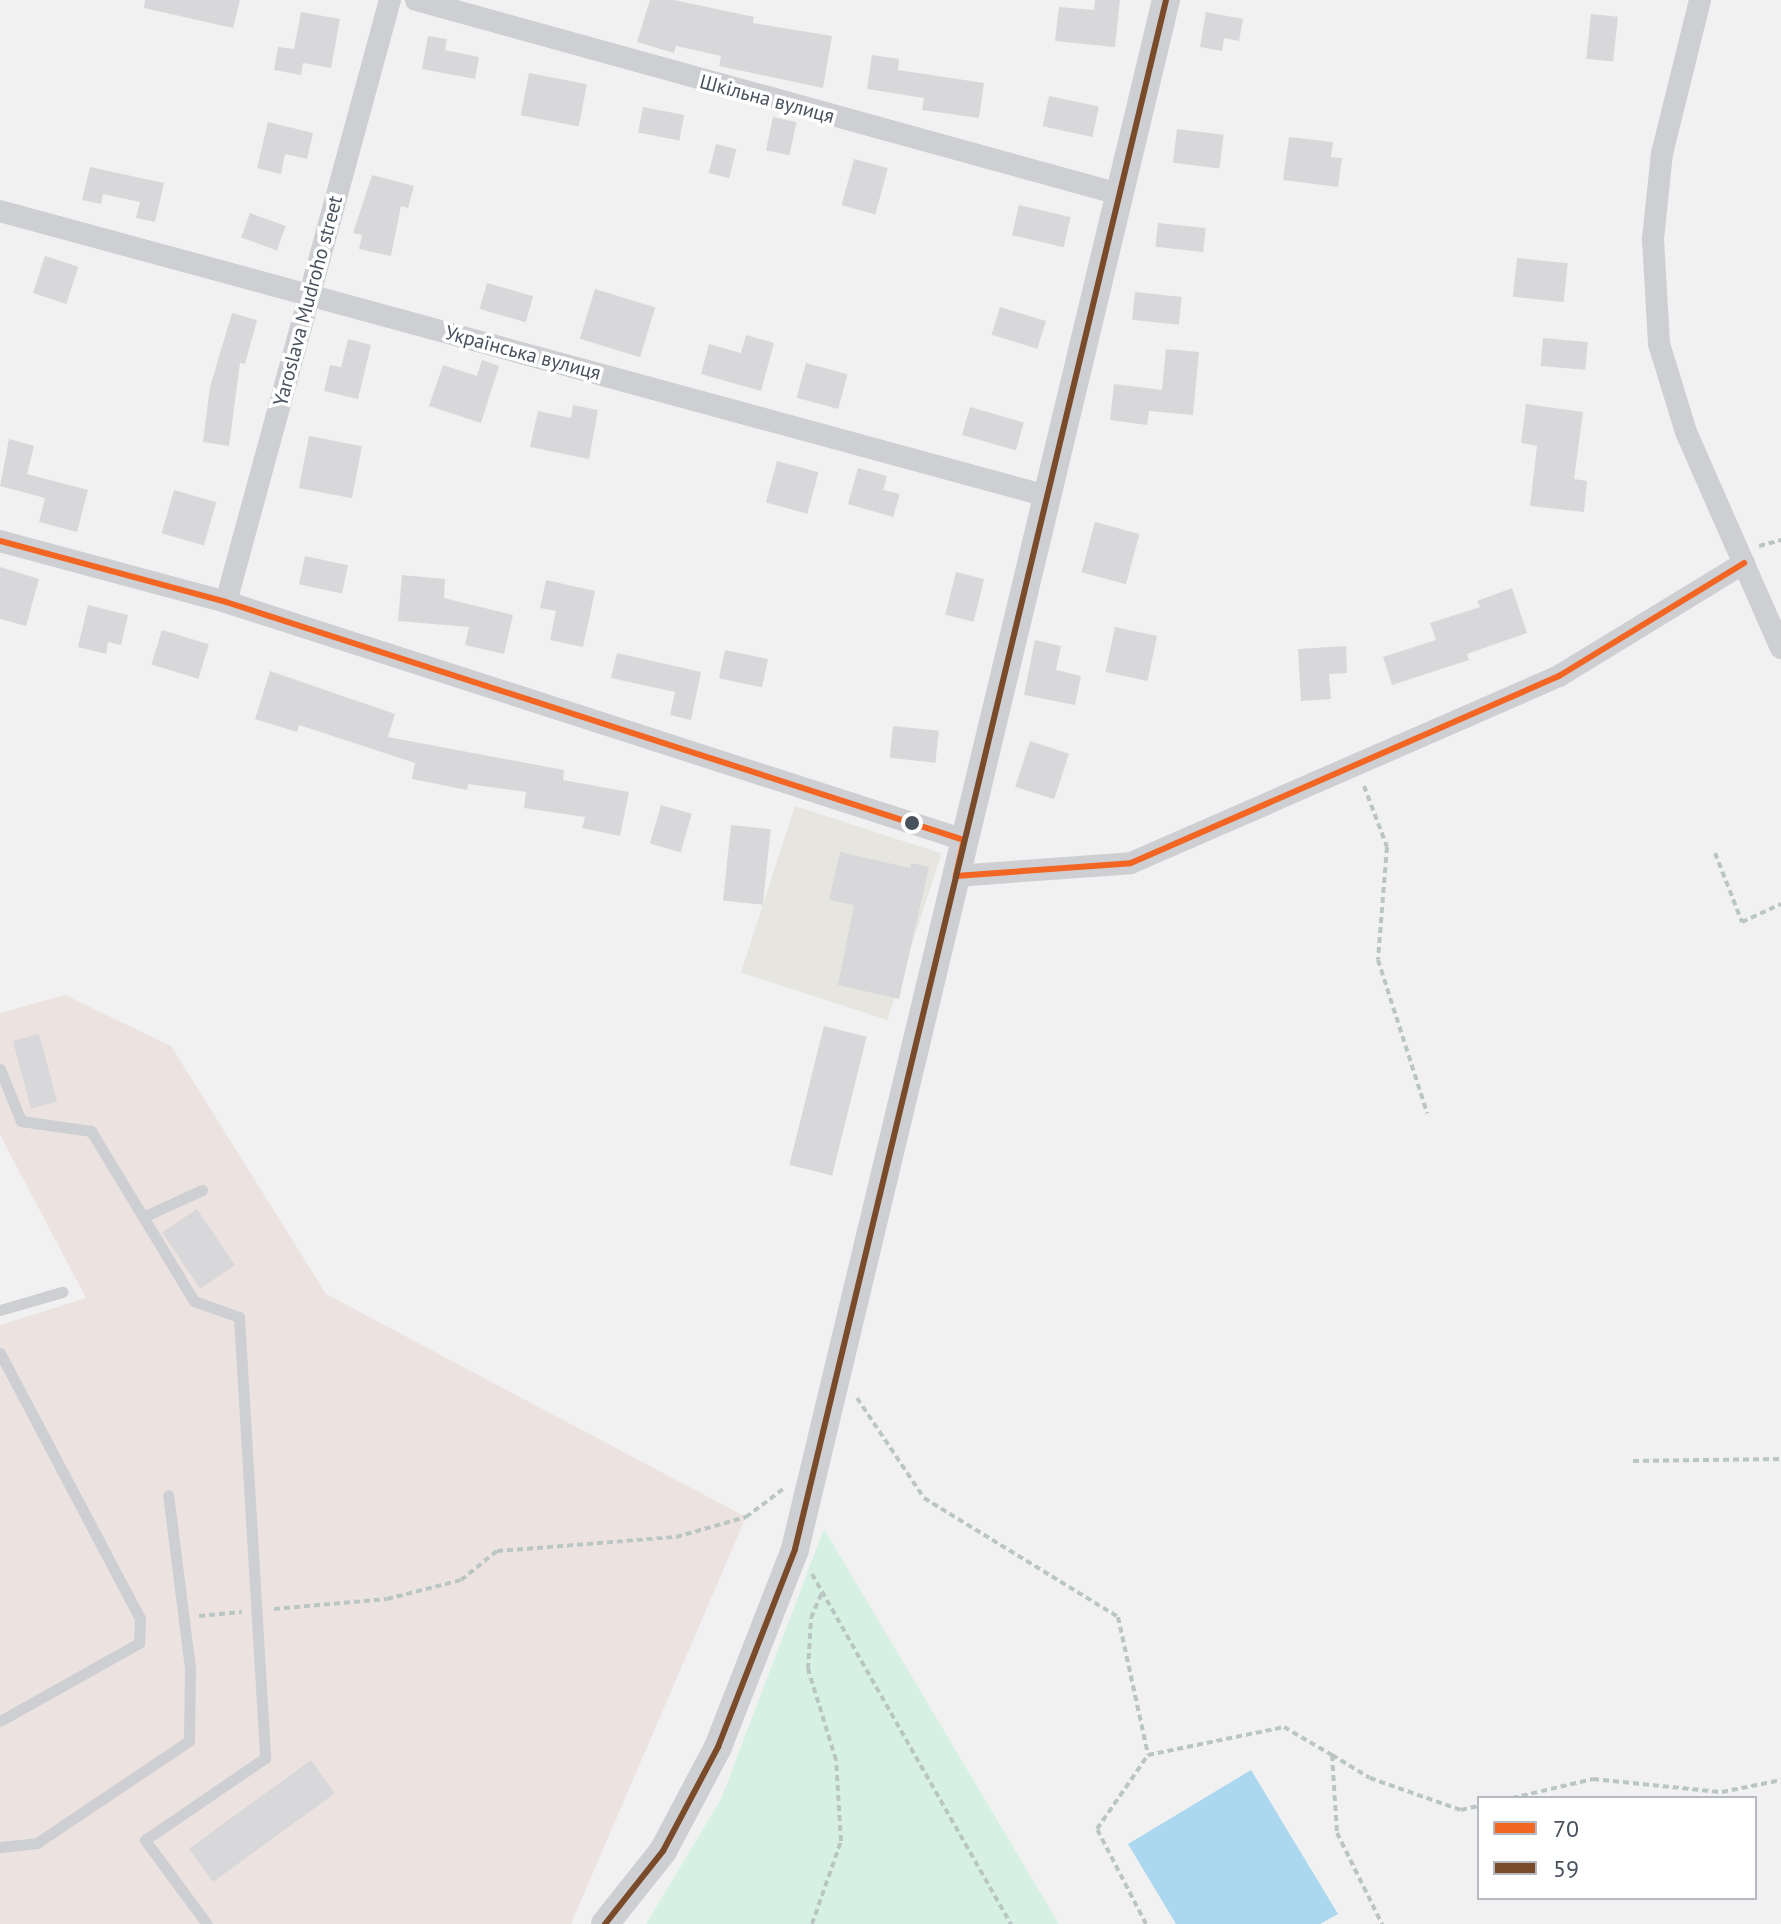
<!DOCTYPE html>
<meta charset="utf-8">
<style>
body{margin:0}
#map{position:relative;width:1781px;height:1924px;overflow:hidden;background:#f2f1f1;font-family:"PT Sans",sans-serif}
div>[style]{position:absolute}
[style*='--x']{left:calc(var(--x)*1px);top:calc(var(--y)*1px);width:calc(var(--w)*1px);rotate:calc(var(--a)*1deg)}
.commercial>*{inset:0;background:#e6e5e0;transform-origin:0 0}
.medical>*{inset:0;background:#ece3e1}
.green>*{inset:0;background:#d6f0e3}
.water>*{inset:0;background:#abd8ee}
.building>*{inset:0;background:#d8d8da;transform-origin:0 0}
.path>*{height:4px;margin-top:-2px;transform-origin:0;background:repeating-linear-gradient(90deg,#bac6c3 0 6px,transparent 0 10px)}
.service>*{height:11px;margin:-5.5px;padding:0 5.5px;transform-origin:5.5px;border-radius:5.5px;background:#cdcfd2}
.minor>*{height:22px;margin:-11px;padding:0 11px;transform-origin:11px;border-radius:11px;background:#cdcfd2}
.tertiary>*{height:28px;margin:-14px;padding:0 14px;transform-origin:14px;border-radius:14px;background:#cdcfd2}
.bus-1>*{height:6px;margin:-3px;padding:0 3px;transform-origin:3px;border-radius:3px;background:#f26522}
.bus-2>*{height:6px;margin:-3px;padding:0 3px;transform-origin:3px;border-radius:3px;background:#7a4b2a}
.dots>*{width:22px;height:22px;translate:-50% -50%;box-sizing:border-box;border:4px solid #fff;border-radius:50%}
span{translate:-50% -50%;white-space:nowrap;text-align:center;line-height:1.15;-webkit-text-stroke:7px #fff;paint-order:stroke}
.street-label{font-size:20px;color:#48515e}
.legend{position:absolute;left:1477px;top:1796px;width:280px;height:104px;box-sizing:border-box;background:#fff;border:2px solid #b6b9bf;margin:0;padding:10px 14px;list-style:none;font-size:24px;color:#48515e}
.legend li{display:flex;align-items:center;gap:16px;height:40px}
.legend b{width:40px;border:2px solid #b6b9bf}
</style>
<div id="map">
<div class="commercial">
<i style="left:795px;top:806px;width:154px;height:175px;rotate:18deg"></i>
</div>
<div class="medical">
<i style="clip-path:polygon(65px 995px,171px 1046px,326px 1294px,746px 1517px,571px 1924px,0 1924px,0 1325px,86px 1298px,0 1135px,0 1013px)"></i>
</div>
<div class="green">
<i style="clip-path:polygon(824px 1529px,1059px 1924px,646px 1924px,721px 1799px)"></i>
</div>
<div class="water">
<i style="clip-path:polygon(1251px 1770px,1338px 1914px,1320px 1924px,1176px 1924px,1128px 1844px)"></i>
</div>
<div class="building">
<i style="clip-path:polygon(145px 0,240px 0,233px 28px,144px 8px)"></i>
<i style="clip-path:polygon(650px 0,674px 0,754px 17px,753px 23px,832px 36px,823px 88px,719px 66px,721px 56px,676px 46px,674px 53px,637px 42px)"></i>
<i style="clip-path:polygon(1095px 0,1120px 0,1115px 47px,1055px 41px,1059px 7px,1094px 10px)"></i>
<i style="clip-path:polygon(301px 12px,340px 19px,331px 68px,303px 63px,301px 75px,274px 70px,278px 47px,294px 49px)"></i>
<i style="clip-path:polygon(1206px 12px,1243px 19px,1239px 41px,1224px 38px,1222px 51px,1200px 47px)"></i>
<i style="left:1591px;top:14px;width:27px;height:45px;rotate:6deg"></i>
<i style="clip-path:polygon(428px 36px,447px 39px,445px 50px,479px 57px,475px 79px,422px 69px)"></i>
<i style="clip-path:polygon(872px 55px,899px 59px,898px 70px,984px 83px,979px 118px,922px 110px,924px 98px,867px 89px)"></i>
<i style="left:529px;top:73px;width:59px;height:43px;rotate:11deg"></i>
<i style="left:1049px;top:96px;width:51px;height:31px;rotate:12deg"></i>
<i style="left:643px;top:107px;width:42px;height:26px;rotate:11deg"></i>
<i style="left:773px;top:117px;width:24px;height:34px;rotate:12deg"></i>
<i style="clip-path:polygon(268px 122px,313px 133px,307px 159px,285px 154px,281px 174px,257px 168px)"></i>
<i style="left:1177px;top:129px;width:47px;height:34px;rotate:7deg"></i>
<i style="clip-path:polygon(1289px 137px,1333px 142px,1331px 157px,1342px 158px,1338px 187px,1283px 180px)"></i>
<i style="left:716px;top:144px;width:21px;height:30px;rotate:14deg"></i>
<i style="left:854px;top:159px;width:35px;height:48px;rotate:15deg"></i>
<i style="clip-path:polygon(90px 167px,164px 183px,155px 222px,136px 218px,140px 202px,103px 194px,101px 204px,82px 200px)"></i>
<i style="clip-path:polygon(372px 175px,414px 186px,408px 208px,401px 206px,391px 256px,359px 249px,362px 235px,353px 233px)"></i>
<i style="left:1019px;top:205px;width:53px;height:31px;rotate:13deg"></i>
<i style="left:250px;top:213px;width:38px;height:26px;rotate:20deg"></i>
<i style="left:1158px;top:223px;width:48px;height:24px;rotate:6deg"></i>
<i style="left:45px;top:256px;width:35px;height:39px;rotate:18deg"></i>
<i style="left:1517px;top:258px;width:51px;height:39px;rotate:6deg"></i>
<i style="left:487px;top:283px;width:48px;height:27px;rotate:16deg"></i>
<i style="left:595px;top:289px;width:63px;height:52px;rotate:17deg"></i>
<i style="left:1135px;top:292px;width:47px;height:28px;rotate:6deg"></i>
<i style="left:1000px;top:307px;width:48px;height:29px;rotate:17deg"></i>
<i style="clip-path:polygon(232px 313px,257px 320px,245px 364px,240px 363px,229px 446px,203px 442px,210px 387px)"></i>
<i style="clip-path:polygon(746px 335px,774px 343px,761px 391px,701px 374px,709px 344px,741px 353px)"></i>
<i style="left:1543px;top:338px;width:45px;height:28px;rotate:5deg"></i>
<i style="clip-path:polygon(348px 339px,371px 345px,358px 399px,324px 391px,330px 365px,341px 367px)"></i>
<i style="clip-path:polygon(1166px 349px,1199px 352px,1193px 415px,1149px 411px,1147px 425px,1110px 420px,1114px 384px,1162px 390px)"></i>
<i style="clip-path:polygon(482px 360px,499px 366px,481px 423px,429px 406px,443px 365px,477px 376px)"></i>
<i style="left:806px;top:363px;width:43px;height:36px;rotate:15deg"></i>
<i style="clip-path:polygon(1526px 404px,1583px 412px,1574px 479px,1587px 481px,1584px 512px,1530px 506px,1537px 446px,1521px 443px)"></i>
<i style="clip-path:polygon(573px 405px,598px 410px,589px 459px,530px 447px,538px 411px,571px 418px)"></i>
<i style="left:970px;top:407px;width:56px;height:29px;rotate:16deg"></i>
<i style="left:309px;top:436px;width:54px;height:53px;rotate:11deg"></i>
<i style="clip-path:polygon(9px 439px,34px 446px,27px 474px,88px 490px,77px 532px,39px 522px,45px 498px,0 486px)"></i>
<i style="left:777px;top:461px;width:43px;height:43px;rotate:15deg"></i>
<i style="clip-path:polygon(858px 468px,887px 476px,883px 490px,900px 494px,893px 517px,848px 504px)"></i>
<i style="left:174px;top:490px;width:44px;height:45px;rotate:16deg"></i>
<i style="left:1095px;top:522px;width:46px;height:52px;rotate:15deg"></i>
<i style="left:305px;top:556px;width:44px;height:29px;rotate:12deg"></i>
<i style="clip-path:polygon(0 567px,39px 579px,26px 626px,0 619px)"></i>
<i style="left:956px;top:572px;width:29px;height:44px;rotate:14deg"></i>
<i style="clip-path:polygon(402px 575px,445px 579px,444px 598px,513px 615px,504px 654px,465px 645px,469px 627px,398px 621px)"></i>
<i style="clip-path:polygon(546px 580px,595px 591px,583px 647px,550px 640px,556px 611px,540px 608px)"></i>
<i style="clip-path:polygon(1512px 588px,1527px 633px,1467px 654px,1469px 660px,1392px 685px,1383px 657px,1436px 640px,1430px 623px,1480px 607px,1477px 601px)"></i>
<i style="clip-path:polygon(88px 605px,128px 615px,121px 645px,108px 642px,106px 654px,78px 647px)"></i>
<i style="left:1115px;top:627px;width:43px;height:46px;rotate:12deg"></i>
<i style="left:162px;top:630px;width:49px;height:36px;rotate:17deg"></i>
<i style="clip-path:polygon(1035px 640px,1061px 646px,1056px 670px,1081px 676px,1075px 705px,1024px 695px)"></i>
<i style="clip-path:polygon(1346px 646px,1347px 673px,1329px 674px,1331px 699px,1301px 701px,1298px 649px)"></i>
<i style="left:725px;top:650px;width:44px;height:29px;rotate:12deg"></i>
<i style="clip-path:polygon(617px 653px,701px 672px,691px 720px,670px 715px,675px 692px,611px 678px)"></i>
<i style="clip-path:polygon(270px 671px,395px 714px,388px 737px,564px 770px,563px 780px,629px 792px,620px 836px,582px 828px,585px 817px,524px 808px,526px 792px,468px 784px,467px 790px,412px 779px,415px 763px,299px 725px,297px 732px,255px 719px)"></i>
<i style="left:893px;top:726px;width:46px;height:32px;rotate:6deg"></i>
<i style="left:1030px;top:741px;width:41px;height:48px;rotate:18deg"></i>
<i style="left:661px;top:805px;width:32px;height:40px;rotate:16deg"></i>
<i style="left:731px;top:825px;width:40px;height:76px;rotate:6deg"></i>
<i style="clip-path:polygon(840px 852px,910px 868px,911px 863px,929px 867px,899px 999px,838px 985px,854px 905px,829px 900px)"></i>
<i style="left:824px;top:1026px;width:44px;height:143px;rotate:14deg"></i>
<i style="left:39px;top:1034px;width:70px;height:27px;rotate:75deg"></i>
<i style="left:197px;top:1209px;width:68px;height:42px;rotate:56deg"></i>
<i style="left:311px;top:1760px;width:41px;height:151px;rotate:54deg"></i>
</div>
<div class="path">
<i style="--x:1759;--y:546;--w:23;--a:-15"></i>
<i style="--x:1364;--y:786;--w:65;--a:69.3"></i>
<i style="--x:1387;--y:847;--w:113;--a:94.6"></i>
<i style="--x:1378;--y:960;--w:161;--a:72.2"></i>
<i style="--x:1715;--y:853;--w:74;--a:68.6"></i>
<i style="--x:1742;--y:922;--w:43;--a:-24.8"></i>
<i style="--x:857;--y:1398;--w:120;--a:56.2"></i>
<i style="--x:924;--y:1498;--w:228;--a:31.5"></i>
<i style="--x:1118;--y:1617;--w:141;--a:77.7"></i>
<i style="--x:1633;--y:1461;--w:148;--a:-0.8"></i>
<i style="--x:812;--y:1574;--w:403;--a:60.4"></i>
<i style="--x:274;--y:1609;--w:113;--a:-5.1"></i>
<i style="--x:387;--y:1599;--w:76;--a:-14.4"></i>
<i style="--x:461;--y:1580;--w:46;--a:-38.9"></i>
<i style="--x:497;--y:1551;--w:180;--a:-4.5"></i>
<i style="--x:676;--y:1537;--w:73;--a:-15.9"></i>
<i style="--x:746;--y:1517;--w:46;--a:-37.1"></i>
<i style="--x:199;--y:1616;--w:43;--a:-5.3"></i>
<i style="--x:1332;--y:1755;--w:44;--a:31.2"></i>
<i style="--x:1370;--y:1778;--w:96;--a:19.4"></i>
<i style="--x:1461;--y:1810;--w:18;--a:-13"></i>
<i style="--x:1512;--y:1798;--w:83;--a:-13.2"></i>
<i style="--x:1593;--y:1779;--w:130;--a:5.8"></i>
<i style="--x:1722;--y:1792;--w:60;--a:-11.5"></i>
<i style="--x:812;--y:1924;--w:88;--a:-70.7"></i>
<i style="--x:841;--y:1841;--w:81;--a:-93.5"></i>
<i style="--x:836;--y:1760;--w:95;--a:-107.1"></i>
<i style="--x:808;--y:1669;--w:51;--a:-86.6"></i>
<i style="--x:811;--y:1618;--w:30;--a:-67"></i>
<i style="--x:1146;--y:1924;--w:107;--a:-117.3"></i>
<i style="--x:1097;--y:1829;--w:90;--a:-55.4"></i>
<i style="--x:1148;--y:1755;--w:139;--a:-11.6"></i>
<i style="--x:1284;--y:1727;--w:56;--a:30.3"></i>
<i style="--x:1332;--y:1755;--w:78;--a:86.3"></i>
<i style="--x:1337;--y:1833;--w:102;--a:63.7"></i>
</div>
<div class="service">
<i style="--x:0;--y:1069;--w:56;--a:68"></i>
<i style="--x:21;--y:1121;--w:71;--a:8.1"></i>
<i style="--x:91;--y:1131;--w:199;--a:58.8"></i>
<i style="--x:194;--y:1301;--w:48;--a:19.6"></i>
<i style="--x:239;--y:1317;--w:442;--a:86.6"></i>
<i style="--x:265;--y:1758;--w:145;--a:145.7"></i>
<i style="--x:145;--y:1840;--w:104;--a:53.6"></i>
<i style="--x:143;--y:1217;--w:65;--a:-24.6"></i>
<i style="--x:0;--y:1310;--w:65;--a:-16.2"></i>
<i style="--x:0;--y:1353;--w:300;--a:62.2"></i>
<i style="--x:140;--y:1618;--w:25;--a:92"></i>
<i style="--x:139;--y:1643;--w:159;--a:150.7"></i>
<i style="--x:0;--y:1847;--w:37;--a:-6"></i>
<i style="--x:37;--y:1843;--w:183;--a:-33.9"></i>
<i style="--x:189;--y:1741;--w:73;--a:-89.2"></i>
<i style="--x:190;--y:1668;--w:174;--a:-97.2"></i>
</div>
<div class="minor">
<i style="--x:416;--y:0;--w:729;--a:15.43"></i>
<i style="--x:1700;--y:0;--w:158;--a:103.9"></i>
<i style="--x:1662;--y:153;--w:86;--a:96"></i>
<i style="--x:1653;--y:239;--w:105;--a:86.7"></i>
<i style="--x:1659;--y:344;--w:92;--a:72.9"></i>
<i style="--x:1686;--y:432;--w:236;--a:66.3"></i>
<i style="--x:0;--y:211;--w:1085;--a:15.23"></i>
<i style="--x:0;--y:541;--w:234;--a:15.1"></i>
<i style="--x:226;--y:602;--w:775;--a:17.87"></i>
<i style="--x:964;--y:840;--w:37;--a:103"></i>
<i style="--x:956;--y:876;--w:175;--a:-4.2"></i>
<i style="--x:1131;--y:863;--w:467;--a:-23.6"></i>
<i style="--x:1559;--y:676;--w:217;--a:-31.4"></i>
<i style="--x:226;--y:602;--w:624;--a:-74.76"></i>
</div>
<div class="tertiary">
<i style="--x:605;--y:1924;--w:93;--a:-51.5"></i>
<i style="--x:663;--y:1851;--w:118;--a:-62.1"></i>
<i style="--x:718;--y:1747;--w:212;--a:-68.7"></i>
<i style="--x:795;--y:1549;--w:1593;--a:-76.53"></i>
</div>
<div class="bus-1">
<i style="--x:0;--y:541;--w:234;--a:15.1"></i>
<i style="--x:226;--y:602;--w:775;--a:17.87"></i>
<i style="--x:964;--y:840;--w:37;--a:103"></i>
<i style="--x:956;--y:876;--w:175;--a:-4.2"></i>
<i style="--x:1131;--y:863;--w:467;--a:-23.6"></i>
<i style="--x:1559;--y:676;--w:217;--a:-31.4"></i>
</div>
<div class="bus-2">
<i style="--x:605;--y:1924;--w:93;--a:-51.5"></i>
<i style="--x:663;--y:1851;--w:118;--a:-62.1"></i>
<i style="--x:718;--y:1747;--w:212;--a:-68.7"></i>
<i style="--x:795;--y:1549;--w:1593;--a:-76.53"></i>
</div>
<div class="dots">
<i style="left:912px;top:823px;background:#48515e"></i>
</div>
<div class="street-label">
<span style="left:767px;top:99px;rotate:15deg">Шкільна вулиця</span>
<span style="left:308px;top:301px;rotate:-75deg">Yaroslava Mudroho street</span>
<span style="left:523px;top:353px;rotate:15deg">Українська вулиця</span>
</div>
<ul class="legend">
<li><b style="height:10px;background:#f26522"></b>70</li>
<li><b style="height:10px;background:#7a4b2a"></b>59</li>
</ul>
</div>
